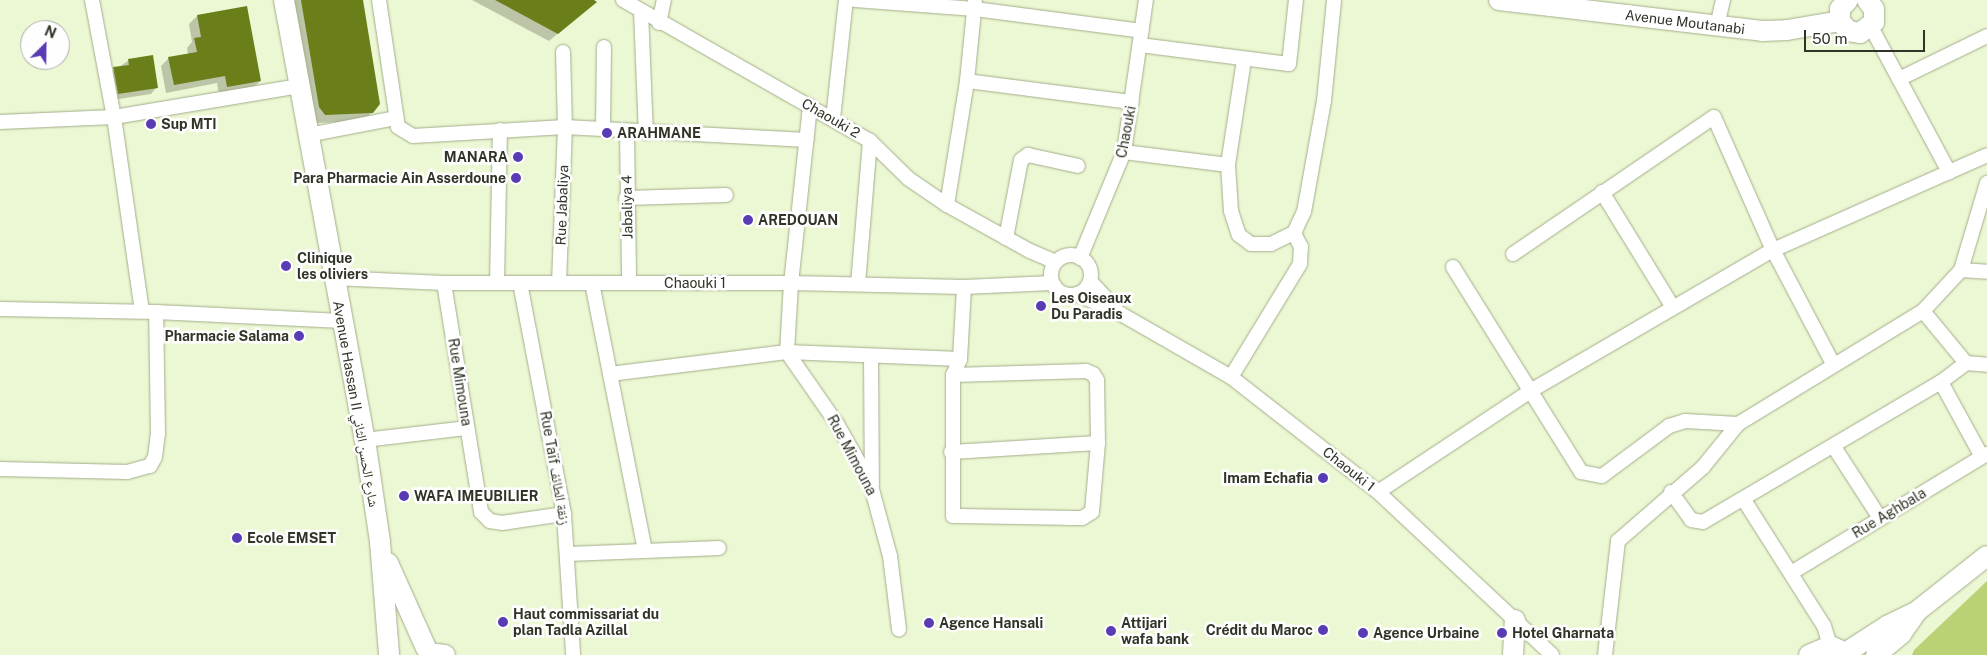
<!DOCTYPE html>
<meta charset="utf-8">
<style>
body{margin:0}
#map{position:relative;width:1987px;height:655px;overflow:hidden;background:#ecf7d3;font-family:"Public Sans","Noto Naskh Arabic",sans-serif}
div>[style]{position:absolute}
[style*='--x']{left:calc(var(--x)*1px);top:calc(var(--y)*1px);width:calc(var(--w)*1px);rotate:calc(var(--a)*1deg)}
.green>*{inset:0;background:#bad176}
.shadow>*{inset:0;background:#0003}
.building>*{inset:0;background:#6a7f19}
.roads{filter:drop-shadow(0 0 1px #a3ad8b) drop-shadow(0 0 1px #a3ad8b)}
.street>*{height:14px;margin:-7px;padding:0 7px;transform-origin:7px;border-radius:7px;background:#fff}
.street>.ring{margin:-7px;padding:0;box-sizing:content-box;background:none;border:14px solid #fff;border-radius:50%}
.secondary>*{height:20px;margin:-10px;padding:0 10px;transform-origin:10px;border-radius:10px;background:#fff}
.dots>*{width:14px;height:14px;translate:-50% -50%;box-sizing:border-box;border:2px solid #fefefe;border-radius:50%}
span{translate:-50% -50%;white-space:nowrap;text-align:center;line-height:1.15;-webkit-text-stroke:5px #fefefe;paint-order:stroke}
.street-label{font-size:14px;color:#2f3426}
.poi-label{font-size:14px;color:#2f3426;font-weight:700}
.left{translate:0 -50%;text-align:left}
.right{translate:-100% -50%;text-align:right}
.north{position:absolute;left:20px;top:20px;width:50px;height:50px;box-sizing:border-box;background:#fefefe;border:1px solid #abada8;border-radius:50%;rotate:23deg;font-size:14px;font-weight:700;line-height:20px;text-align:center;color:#2f3426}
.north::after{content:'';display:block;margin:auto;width:18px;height:22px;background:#593bb4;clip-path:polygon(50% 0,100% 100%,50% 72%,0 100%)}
.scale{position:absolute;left:1804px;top:30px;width:121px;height:22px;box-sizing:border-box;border:2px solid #2f3426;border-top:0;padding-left:6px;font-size:15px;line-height:18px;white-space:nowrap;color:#2f3426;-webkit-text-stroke:4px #fefefe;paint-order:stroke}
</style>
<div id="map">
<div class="green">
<i style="clip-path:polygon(1987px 581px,1987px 655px,1912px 655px,1914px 650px)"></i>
</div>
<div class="shadow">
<i style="clip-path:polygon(293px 0,361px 0,372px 112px,364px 121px,317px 123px,311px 115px)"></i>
<i style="clip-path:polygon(472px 0,592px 0,595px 2px,549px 41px)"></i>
<i style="clip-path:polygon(197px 16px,260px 81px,252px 89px,219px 95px,217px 83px,166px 93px,161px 66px,169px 58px,188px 54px,187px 48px,192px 42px,189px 24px)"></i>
<i style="clip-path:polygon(129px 60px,157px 87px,151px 94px,112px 100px,108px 75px)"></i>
</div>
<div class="building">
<i style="clip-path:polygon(301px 0,363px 0,380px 104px,373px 113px,325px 115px,319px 107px)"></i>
<i style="clip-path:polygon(495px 0,594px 0,597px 2px,558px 34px)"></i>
<i style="clip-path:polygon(247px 6px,261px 81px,227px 87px,225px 76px,174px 85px,168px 57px,197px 52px,194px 38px,201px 37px,197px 15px)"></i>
<i style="clip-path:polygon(153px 55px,158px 88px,118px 94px,113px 67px,129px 65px,128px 59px)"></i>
</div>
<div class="roads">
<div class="street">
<i style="--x:92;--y:0;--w:119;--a:79.4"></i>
<i style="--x:114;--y:117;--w:196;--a:81.8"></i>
<i style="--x:379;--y:0;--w:128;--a:81.5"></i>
<i style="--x:398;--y:127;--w:17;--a:31"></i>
<i style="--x:413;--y:136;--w:152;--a:-3.4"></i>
<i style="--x:565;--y:127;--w:242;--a:3.1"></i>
<i style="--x:623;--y:0;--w:284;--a:29.7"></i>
<i style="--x:870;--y:141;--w:54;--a:44.3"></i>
<i style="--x:909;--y:179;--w:46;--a:34.4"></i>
<i style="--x:947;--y:205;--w:95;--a:29"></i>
<i style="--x:1030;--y:251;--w:28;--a:23"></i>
<i style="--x:855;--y:0;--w:120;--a:4.3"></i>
<i style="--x:975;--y:9;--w:168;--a:7.5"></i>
<i style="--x:641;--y:11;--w:122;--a:87.7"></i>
<i style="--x:659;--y:23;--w:24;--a:-78"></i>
<i style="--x:1717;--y:26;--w:27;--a:-77"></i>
<i style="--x:1871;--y:27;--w:165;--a:61.7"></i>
<i style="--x:1140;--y:45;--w:150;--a:7.3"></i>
<i style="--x:1289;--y:64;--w:64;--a:-83.8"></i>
<i style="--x:1244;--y:60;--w:106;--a:98.7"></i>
<i style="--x:1228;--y:165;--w:46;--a:86.3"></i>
<i style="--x:1231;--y:211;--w:25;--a:72"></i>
<i style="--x:1239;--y:235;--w:15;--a:37"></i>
<i style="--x:1251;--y:244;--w:20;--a:0"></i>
<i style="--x:1271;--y:244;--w:25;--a:-26"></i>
<i style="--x:1294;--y:233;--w:23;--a:-65"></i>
<i style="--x:1304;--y:212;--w:113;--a:-79.8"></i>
<i style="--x:1324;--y:101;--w:101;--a:-84.3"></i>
<i style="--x:1899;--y:79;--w:98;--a:-26"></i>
<i style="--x:967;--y:81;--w:166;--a:7.3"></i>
<i style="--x:810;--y:106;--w:178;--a:96.1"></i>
<i style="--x:791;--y:283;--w:69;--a:93.3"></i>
<i style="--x:787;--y:352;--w:88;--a:55.2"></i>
<i style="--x:837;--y:424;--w:67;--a:60.4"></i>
<i style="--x:870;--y:482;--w:77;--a:74.9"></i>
<i style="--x:890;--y:556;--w:74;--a:83"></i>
<i style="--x:833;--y:119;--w:120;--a:-83.8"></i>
<i style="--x:0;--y:122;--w:114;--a:-2.5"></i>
<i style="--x:114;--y:117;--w:188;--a:-9.5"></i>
<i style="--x:603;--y:128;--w:81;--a:-89.3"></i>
<i style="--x:627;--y:132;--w:151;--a:89.2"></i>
<i style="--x:308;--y:135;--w:90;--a:-10.9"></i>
<i style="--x:1124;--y:152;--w:105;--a:7.1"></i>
<i style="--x:1602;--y:192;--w:134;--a:58.4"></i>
<i style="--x:626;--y:198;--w:100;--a:-1.7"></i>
<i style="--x:947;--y:205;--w:126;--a:-80.8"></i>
<i style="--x:967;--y:81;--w:80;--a:-84.3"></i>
<i style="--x:1006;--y:238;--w:79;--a:-79.1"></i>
<i style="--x:1021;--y:160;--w:9;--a:-36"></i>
<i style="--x:1028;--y:155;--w:51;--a:12.4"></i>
<i style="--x:1513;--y:254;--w:243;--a:-34.3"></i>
<i style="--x:1714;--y:117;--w:145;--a:66.1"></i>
<i style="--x:1773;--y:250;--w:129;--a:62.2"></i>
<i class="ring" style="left:1051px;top:255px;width:26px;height:26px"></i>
<i style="--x:1080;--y:258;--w:115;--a:-67.5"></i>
<i style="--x:1124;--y:152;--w:154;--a:-81.8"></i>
<i style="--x:1453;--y:267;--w:242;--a:58"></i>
<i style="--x:1581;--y:472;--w:21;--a:11"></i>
<i style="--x:1602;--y:476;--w:84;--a:-36.7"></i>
<i style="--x:1669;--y:426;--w:17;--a:-17"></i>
<i style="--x:1685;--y:421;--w:53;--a:3.2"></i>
<i style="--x:1738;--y:424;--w:217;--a:-31.4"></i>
<i style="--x:1923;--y:311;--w:56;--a:-47.2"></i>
<i style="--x:1961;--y:270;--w:91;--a:-73.4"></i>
<i style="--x:1961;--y:270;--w:26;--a:4"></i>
<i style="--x:333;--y:278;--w:111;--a:2.6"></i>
<i style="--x:444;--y:283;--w:347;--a:0"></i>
<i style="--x:791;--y:283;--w:173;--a:1.3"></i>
<i style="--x:964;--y:287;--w:88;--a:-2.6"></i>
<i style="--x:1052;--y:283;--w:5;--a:53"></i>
<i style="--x:1090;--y:281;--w:37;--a:47"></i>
<i style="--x:444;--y:283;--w:232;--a:80.8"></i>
<i style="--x:481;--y:512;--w:13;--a:45"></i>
<i style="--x:490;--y:521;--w:12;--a:9"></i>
<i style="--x:502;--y:523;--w:63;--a:-8.3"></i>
<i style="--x:497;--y:283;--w:153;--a:-88.9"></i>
<i style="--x:520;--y:283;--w:235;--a:79.2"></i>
<i style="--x:564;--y:514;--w:141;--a:86.3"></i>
<i style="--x:559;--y:283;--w:156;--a:-87.8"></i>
<i style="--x:565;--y:127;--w:75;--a:-91.5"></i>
<i style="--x:592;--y:283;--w:272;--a:78.8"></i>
<i style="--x:858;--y:284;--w:144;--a:-85.2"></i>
<i style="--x:1077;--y:294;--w:48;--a:24.4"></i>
<i style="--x:1121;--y:314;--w:127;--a:29.8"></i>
<i style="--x:1231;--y:377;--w:187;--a:38"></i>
<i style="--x:1378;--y:492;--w:238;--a:43.1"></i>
<i style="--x:0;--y:309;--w:156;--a:1.1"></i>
<i style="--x:156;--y:312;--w:186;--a:2.8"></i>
<i style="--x:871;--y:356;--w:129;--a:89.6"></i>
<i style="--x:1966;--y:363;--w:21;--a:5"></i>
<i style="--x:610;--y:374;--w:178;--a:-7.1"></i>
<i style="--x:787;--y:352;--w:173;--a:2.3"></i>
<i style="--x:953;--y:375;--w:133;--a:-1.7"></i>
<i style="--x:1086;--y:371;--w:8;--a:23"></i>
<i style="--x:1093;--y:374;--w:7;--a:56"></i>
<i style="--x:1097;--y:380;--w:63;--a:89.1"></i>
<i style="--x:1098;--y:443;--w:69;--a:95"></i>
<i style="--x:1092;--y:512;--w:12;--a:149"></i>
<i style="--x:1082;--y:518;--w:14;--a:180"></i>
<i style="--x:1068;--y:518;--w:115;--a:-179"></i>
<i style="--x:953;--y:516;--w:141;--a:-90"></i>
<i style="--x:953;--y:375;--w:17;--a:-66"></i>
<i style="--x:960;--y:359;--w:72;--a:-86.8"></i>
<i style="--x:1231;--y:377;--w:132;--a:-58.6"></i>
<i style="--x:1300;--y:264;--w:17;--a:-87"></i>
<i style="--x:1301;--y:247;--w:16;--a:-117"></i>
<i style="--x:1941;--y:382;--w:85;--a:61.3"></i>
<i style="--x:365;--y:440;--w:103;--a:-6.7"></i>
<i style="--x:1834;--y:447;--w:85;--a:57.1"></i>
<i style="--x:951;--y:452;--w:147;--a:-3.5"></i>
<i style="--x:0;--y:469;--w:127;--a:1.4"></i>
<i style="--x:127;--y:472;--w:24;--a:-15"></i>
<i style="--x:150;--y:466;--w:10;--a:-61"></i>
<i style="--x:155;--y:457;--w:23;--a:-83"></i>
<i style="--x:158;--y:434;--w:122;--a:-90.9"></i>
<i style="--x:1378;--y:492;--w:185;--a:-33.5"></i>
<i style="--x:1532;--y:390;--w:279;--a:-30.2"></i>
<i style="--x:1773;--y:250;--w:234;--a:-23.9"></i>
<i style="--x:1671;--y:492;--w:34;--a:54"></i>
<i style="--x:1691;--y:520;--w:12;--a:9"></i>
<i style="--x:1703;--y:522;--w:276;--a:-30.5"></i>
<i style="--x:1941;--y:382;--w:31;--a:-37"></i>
<i style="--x:1966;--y:363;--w:67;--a:-129.6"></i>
<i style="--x:1744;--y:500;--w:149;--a:57.6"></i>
<i style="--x:1824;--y:626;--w:21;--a:73"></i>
<i style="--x:569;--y:554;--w:150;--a:-2.3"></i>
<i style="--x:1791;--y:573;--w:229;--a:-31.3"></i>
<i style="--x:1605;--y:655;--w:115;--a:-83.5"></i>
<i style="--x:1618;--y:541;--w:113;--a:-41"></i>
<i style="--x:1703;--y:467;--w:55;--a:-50.9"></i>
</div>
<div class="secondary">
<i style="--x:284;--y:0;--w:447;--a:79.6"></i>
<i style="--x:365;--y:440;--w:103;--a:81.6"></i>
<i style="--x:380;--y:542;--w:113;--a:85.4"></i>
<i style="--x:1499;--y:0;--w:265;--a:6.7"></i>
<i style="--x:1762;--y:31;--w:25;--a:-2"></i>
<i style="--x:1787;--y:30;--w:54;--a:-9.6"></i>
<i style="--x:1848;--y:0;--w:12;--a:132"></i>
<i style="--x:1840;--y:9;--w:12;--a:90"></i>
<i style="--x:1840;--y:21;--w:13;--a:51"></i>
<i style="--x:1848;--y:31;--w:12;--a:9"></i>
<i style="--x:1860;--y:33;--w:18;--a:-38"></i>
<i style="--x:1874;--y:22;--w:13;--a:-90"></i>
<i style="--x:1874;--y:9;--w:11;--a:-128"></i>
<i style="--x:388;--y:563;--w:93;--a:65.9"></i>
<i style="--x:1847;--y:652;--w:48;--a:-33"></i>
<i style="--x:1887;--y:626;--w:32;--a:-26"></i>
<i style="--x:1916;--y:612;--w:90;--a:-38.3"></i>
<i style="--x:436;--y:654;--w:9;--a:6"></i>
<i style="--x:1513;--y:655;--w:35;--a:-87"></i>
<i style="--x:1809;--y:655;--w:23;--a:-23"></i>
<i style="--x:1830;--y:646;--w:22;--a:24"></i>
<i style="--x:1876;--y:655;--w:33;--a:-40"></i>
<i style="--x:1901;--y:634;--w:24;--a:-55"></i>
</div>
</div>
<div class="dots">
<i style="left:151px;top:124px;background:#593bb4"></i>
<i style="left:607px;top:133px;background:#593bb4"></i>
<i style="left:518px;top:157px;background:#593bb4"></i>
<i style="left:516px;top:178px;background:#593bb4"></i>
<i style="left:748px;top:220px;background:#593bb4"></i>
<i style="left:286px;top:266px;background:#593bb4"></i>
<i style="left:1041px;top:306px;background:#593bb4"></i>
<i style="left:299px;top:336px;background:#593bb4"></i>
<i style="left:1323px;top:478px;background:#593bb4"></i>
<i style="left:404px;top:496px;background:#593bb4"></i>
<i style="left:237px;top:538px;background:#593bb4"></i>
<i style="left:503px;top:622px;background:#593bb4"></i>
<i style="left:929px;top:623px;background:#593bb4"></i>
<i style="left:1323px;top:630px;background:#593bb4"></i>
<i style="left:1111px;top:631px;background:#593bb4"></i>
<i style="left:1363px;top:633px;background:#593bb4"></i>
<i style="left:1502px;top:633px;background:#593bb4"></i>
</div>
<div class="street-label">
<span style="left:1685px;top:22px;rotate:7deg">Avenue Moutanabi</span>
<span style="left:831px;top:118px;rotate:30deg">Chaouki 2</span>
<span style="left:1126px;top:132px;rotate:-79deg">Chaouki</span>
<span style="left:562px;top:205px;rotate:-88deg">Rue Jabaliya</span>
<span style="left:627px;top:207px;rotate:-91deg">Jabaliya 4</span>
<span style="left:695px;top:283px">Chaouki 1</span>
<span style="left:460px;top:382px;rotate:81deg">Rue Mimouna</span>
<span style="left:356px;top:404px;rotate:80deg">Avenue Hassan II شارع الحسن الثاني</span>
<span style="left:852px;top:455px;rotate:62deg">Rue Mimouna</span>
<span style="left:555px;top:468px;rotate:80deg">Rue Taïf زنقة الطائف</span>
<span style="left:1349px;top:469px;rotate:38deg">Chaouki 1</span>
<span style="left:1889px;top:513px;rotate:-31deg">Rue Aghbala</span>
</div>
<div class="poi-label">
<span class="left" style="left:161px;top:124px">Sup MTI</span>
<span class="left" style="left:617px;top:133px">ARAHMANE</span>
<span class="right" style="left:508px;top:157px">MANARA</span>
<span class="right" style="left:506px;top:178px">Para Pharmacie Ain Asserdoune</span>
<span class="left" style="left:758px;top:220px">AREDOUAN</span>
<span class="left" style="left:297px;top:266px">Clinique<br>les oliviers</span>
<span class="left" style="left:1051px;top:306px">Les Oiseaux<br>Du Paradis</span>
<span class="right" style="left:289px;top:336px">Pharmacie Salama</span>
<span class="right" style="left:1313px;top:478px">Imam Echafia</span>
<span class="left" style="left:414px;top:496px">WAFA IMEUBILIER</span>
<span class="left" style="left:247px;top:538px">Ecole EMSET</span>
<span class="left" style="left:513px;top:622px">Haut commissariat du<br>plan Tadla Azillal</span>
<span class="left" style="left:939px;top:623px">Agence Hansali</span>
<span class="left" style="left:1121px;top:631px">Attijari<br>wafa bank</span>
<span class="right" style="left:1313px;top:630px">Crédit du Maroc</span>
<span class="left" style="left:1373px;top:633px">Agence Urbaine</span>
<span class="left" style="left:1512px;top:633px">Hotel Gharnata</span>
</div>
<div class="north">N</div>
<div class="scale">50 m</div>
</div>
